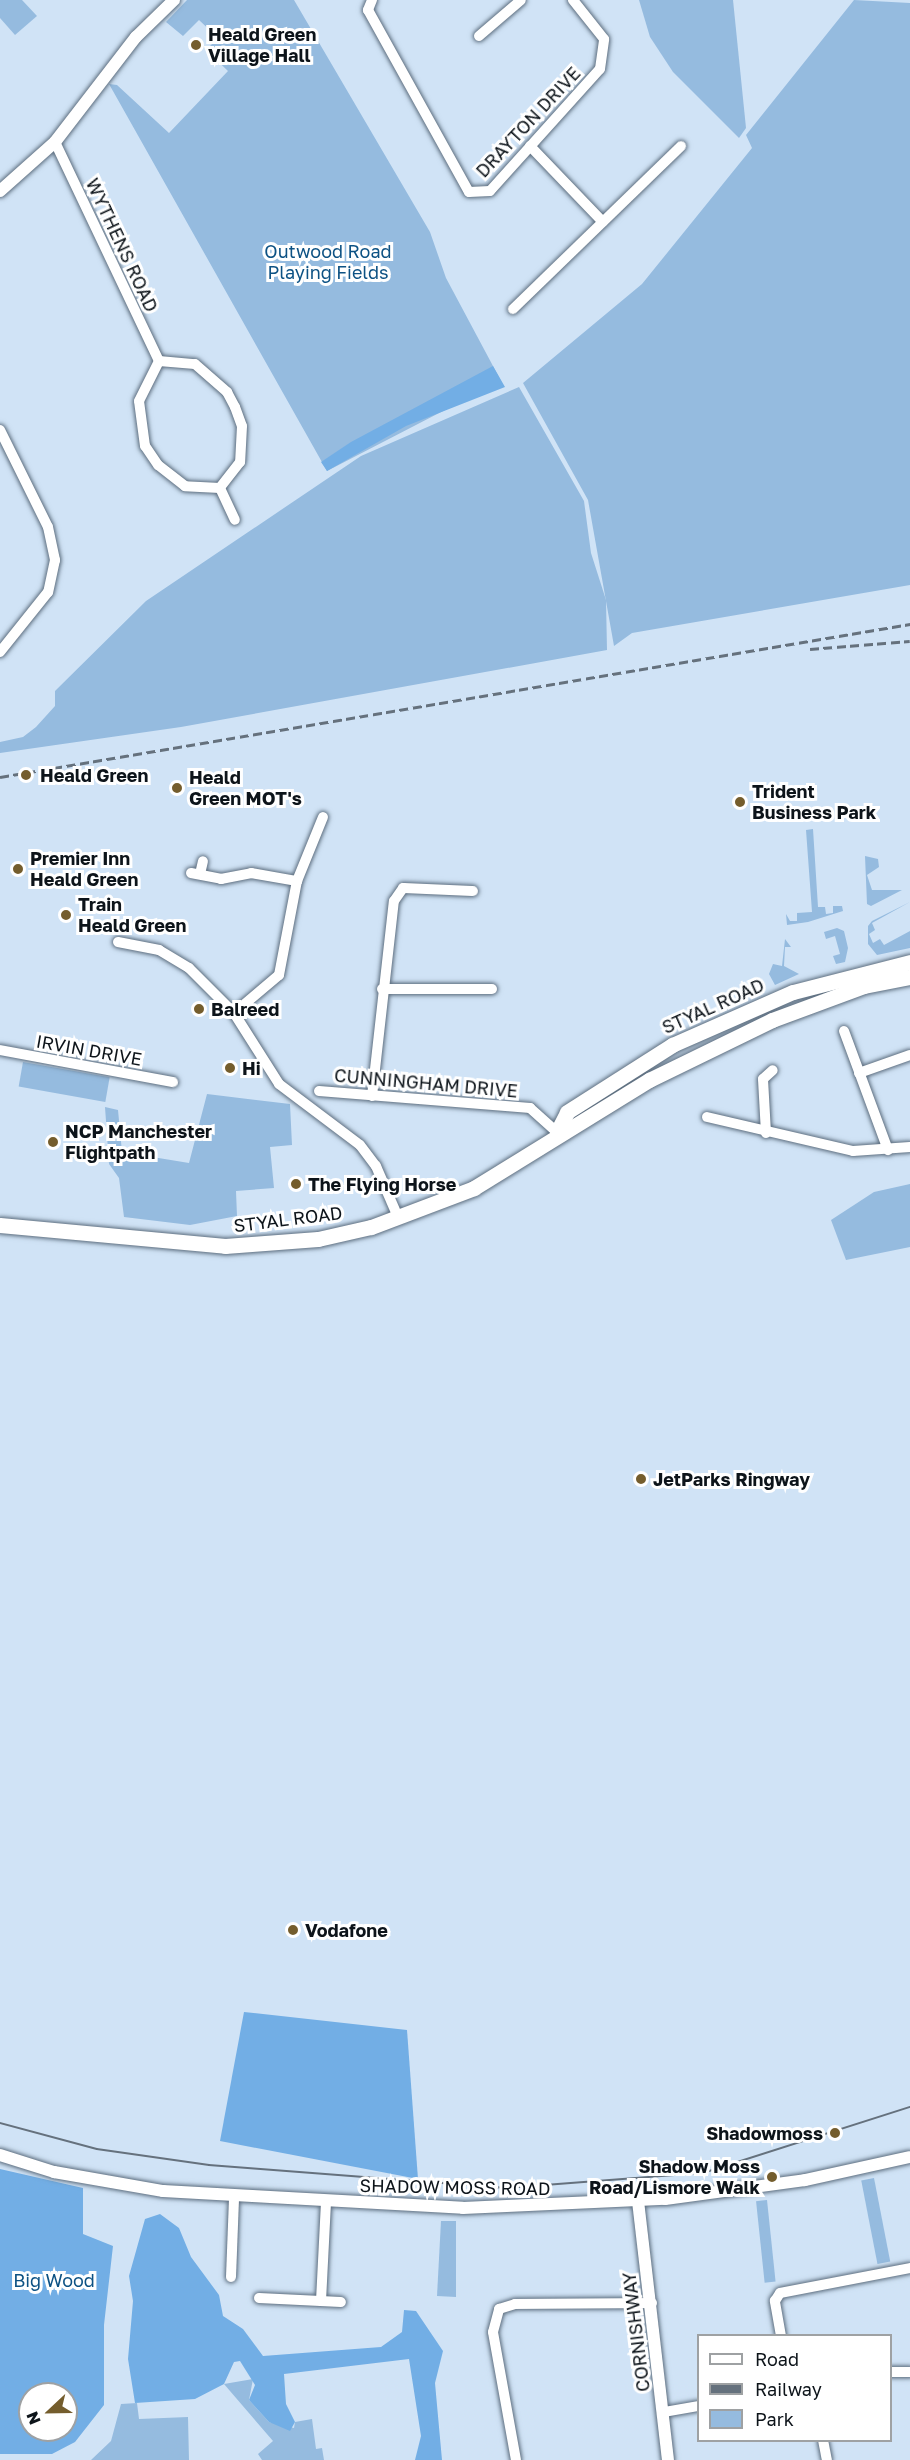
<!DOCTYPE html>
<style>
body{margin:0}
#map{position:relative;width:910px;height:2460px;overflow:hidden;background:#d0e3f6;font-family:"Golos Text",sans-serif}
div>[style]{position:absolute}
[style*='--x']{left:calc(var(--x)*1px);top:calc(var(--y)*1px);width:calc(var(--w)*1px);rotate:calc(var(--a)*1deg)}
.green>*{inset:0;background:#95bbdf;transform-origin:0 0}
.forest>*{inset:0;background:#72aee5}
.roads{filter:drop-shadow(0 0 2px #5d6e7f) drop-shadow(0 0 2px #5d6e7f)}
.minor>*{height:10px;margin:-5px;padding:0 5px;transform-origin:5px;border-radius:5px;background:#fff}
.tertiary>*{height:12px;margin:-6px;padding:0 6px;transform-origin:6px;border-radius:6px;background:#fff}
.secondary>*{height:15px;margin:-7.5px;padding:0 7.5px;transform-origin:7.5px;border-radius:7.5px;background:#fff}
.tram>*{height:1.5px;margin:-0.75px;padding:0 0.75px;transform-origin:0.75px;border-radius:0.75px;background:#65717d}
.rail>*{height:3px;margin-top:-1.5px;transform-origin:0;background:repeating-linear-gradient(90deg,#65717d 0 9px,transparent 0 13.5px)}
.dots>*{width:16px;height:16px;translate:-50% -50%;box-sizing:border-box;border:3px solid #fff;border-radius:50%}
span{translate:-50% -50%;white-space:nowrap;text-align:center;line-height:1.15;-webkit-text-stroke:6px #fff;paint-order:stroke}
.poi-label{font-size:18px;color:#0d141a;font-weight:700}
.left{translate:0 -50%;text-align:left}
.right{translate:-100% -50%;text-align:right}
.street-label{font-size:18px;color:#0d141a}
.park-label{font-size:18px;color:#0d5284}
.legend{position:absolute;left:697px;top:2334px;width:195px;height:108px;box-sizing:border-box;background:#fff;border:2px solid #9ea1a3;margin:0;padding:8px 10px;list-style:none;font-size:18px;color:#0d141a}
.legend li{display:flex;align-items:center;gap:12px;height:30px}
.legend b{width:30px;border:2px solid #9ea1a3}
.north{position:absolute;left:18px;top:2382px;width:60px;height:60px;box-sizing:border-box;background:#fff;border:2px solid #9ea1a3;border-radius:50%;rotate:248deg;font-size:16px;font-weight:700;line-height:24px;text-align:center;color:#0d141a}
.north::after{content:'';display:block;margin:auto;width:21px;height:27px;background:#745d2d;clip-path:polygon(50% 0,100% 100%,50% 72%,0 100%)}
</style>
<div id="map">
<div class="green">
<i style="clip-path:polygon(0 0,22px 0,37px 16px,15px 35px,0 18px)"></i>
<i style="clip-path:polygon(187px 0,294px 0,430px 232px,446px 278px,501px 381px,327px 471px,109px 84px,117px 85px,169px 133px,228px 71px,206px 50px,218px 38px,199px 20px,183px 36px,166px 22px)"></i>
<i style="clip-path:polygon(639px 0,733px 0,746px 128px,739px 138px,673px 72px,650px 37px)"></i>
<i style="clip-path:polygon(854px 0,910px 3px,910px 585px,632px 633px,614px 646px,588px 500px,523px 383px,642px 284px,752px 148px,746px 135px)"></i>
<i style="clip-path:polygon(519px 387px,584px 501px,591px 553px,606px 600px,607px 650px,181px 727px,0 753px,0 742px,23px 737px,36px 727px,55px 706px,55px 691px,146px 601px,361px 456px)"></i>
<i style="clip-path:polygon(813px 829px,818px 907px,825px 907px,826px 914px,833px 913px,833px 906px,842px 906px,843px 911px,808px 922px,787px 925px,786px 914px,790px 921px,797px 921px,797px 913px,812px 912px,806px 830px)"></i>
<i style="clip-path:polygon(865px 856px,878px 859px,879px 867px,867px 875px,872px 890px,902px 890px,871px 906px,867px 904px)"></i>
<i style="clip-path:polygon(910px 902px,872px 923px,875px 930px,869px 934px,873px 943px,880px 939px,884px 945px,910px 931px,910px 948px,877px 955px,868px 944px,868px 926px,872px 921px)"></i>
<i style="clip-path:polygon(837px 928px,844px 931px,848px 948px,845px 962px,836px 964px,833px 956px,840px 954px,835px 936px,826px 939px,824px 932px)"></i>
<i style="clip-path:polygon(785px 939px,791px 947px,785px 947px,784px 966px,799px 974px,775px 985px,769px 974px,773px 964px,782px 966px)"></i>
<i style="left:23px;top:1062px;width:88px;height:25px;rotate:10deg"></i>
<i style="clip-path:polygon(207px 1094px,290px 1104px,292px 1145px,270px 1147px,274px 1188px,236px 1191px,237px 1216px,190px 1225px,124px 1217px,119px 1178px,109px 1164px,105px 1107px,118px 1110px,122px 1152px,189px 1163px)"></i>
<i style="clip-path:polygon(910px 1184px,910px 1247px,846px 1260px,831px 1220px,874px 1192px)"></i>
<i style="left:874px;top:2178px;width:85px;height:13px;rotate:79deg"></i>
<i style="left:767px;top:2200px;width:82px;height:11px;rotate:84deg"></i>
<i style="clip-path:polygon(441px 2221px,456px 2221px,456px 2297px,437px 2296px)"></i>
<i style="clip-path:polygon(253px 2379px,249px 2400px,269px 2422px,294px 2428px,295px 2422px,312px 2419px,316px 2449px,322px 2448px,324px 2460px,262px 2460px,258px 2454px,273px 2441px,224px 2384px)"></i>
<i style="clip-path:polygon(137px 2403px,139px 2419px,188px 2417px,189px 2460px,91px 2460px,111px 2441px,121px 2404px)"></i>
</div>
<div class="forest">
<i style="clip-path:polygon(493px 366px,505px 387px,406px 426px,327px 471px,321px 462px,351px 442px)"></i>
<i style="clip-path:polygon(244px 2012px,407px 2030px,418px 2179px,220px 2141px)"></i>
<i style="clip-path:polygon(evenodd,0 2169px,83px 2188px,83px 2234px,113px 2246px,104px 2325px,104px 2405px,75px 2442px,52px 2454px,0 2454px,0 2169px,30px 2394px,66px 2394px,66px 2430px,30px 2430px,30px 2394px)"></i>
<i style="clip-path:polygon(160px 2214px,179px 2228px,191px 2257px,219px 2295px,223px 2316px,243px 2329px,263px 2356px,381px 2347px,402px 2332px,404px 2310px,416px 2311px,443px 2351px,435px 2383px,442px 2460px,415px 2460px,421px 2436px,409px 2359px,284px 2374px,286px 2404px,295px 2422px,290px 2431px,269px 2422px,249px 2400px,255px 2385px,240px 2361px,234px 2362px,224px 2384px,195px 2399px,135px 2403px,128px 2359px,133px 2301px,129px 2276px,145px 2219px)"></i>
</div>
<div class="roads">
<div class="minor">
<i style="--x:372;--y:0;--w:11;--a:112"></i>
<i style="--x:368;--y:10;--w:208;--a:61"></i>
<i style="--x:469;--y:192;--w:21;--a:-3"></i>
<i style="--x:490;--y:191;--w:164;--a:-48"></i>
<i style="--x:600;--y:69;--w:30;--a:-82"></i>
<i style="--x:604;--y:39;--w:50;--a:-128.5"></i>
<i style="--x:479;--y:36;--w:55;--a:-40.6"></i>
<i style="--x:55;--y:142;--w:242;--a:64.6"></i>
<i style="--x:530;--y:146;--w:105;--a:46.2"></i>
<i style="--x:513;--y:309;--w:234;--a:-44.1"></i>
<i style="--x:159;--y:361;--w:36;--a:5"></i>
<i style="--x:195;--y:364;--w:43;--a:41.2"></i>
<i style="--x:227;--y:392;--w:17;--a:62"></i>
<i style="--x:235;--y:407;--w:20;--a:70"></i>
<i style="--x:242;--y:426;--w:36;--a:93"></i>
<i style="--x:240;--y:462;--w:33;--a:128"></i>
<i style="--x:220;--y:488;--w:35;--a:-177"></i>
<i style="--x:185;--y:486;--w:34;--a:-142"></i>
<i style="--x:158;--y:465;--w:23;--a:-124"></i>
<i style="--x:145;--y:446;--w:45;--a:-97.6"></i>
<i style="--x:139;--y:401;--w:45;--a:-63.4"></i>
<i style="--x:0;--y:430;--w:108;--a:63.7"></i>
<i style="--x:48;--y:527;--w:34;--a:78"></i>
<i style="--x:55;--y:560;--w:33;--a:102"></i>
<i style="--x:48;--y:592;--w:77;--a:128.7"></i>
<i style="--x:220;--y:488;--w:35;--a:65"></i>
<i style="--x:191;--y:873;--w:31;--a:11"></i>
<i style="--x:221;--y:879;--w:31;--a:-11"></i>
<i style="--x:251;--y:873;--w:47;--a:9.9"></i>
<i style="--x:200;--y:874;--w:13;--a:-77"></i>
<i style="--x:118;--y:942;--w:42;--a:11"></i>
<i style="--x:159;--y:950;--w:35;--a:31"></i>
<i style="--x:189;--y:968;--w:64;--a:45"></i>
<i style="--x:234;--y:1013;--w:84;--a:57.6"></i>
<i style="--x:279;--y:1084;--w:101;--a:37"></i>
<i style="--x:360;--y:1145;--w:26;--a:53"></i>
<i style="--x:376;--y:1166;--w:56;--a:66.7"></i>
<i style="--x:382;--y:989;--w:110;--a:0"></i>
<i style="--x:234;--y:1013;--w:59;--a:-40.2"></i>
<i style="--x:279;--y:975;--w:96;--a:-79.2"></i>
<i style="--x:297;--y:881;--w:69;--a:-67.9"></i>
<i style="--x:844;--y:1031;--w:127;--a:69.7"></i>
<i style="--x:0;--y:1050;--w:176;--a:10.5"></i>
<i style="--x:859;--y:1073;--w:54;--a:-19.4"></i>
<i style="--x:319;--y:1091;--w:212;--a:4.6"></i>
<i style="--x:530;--y:1108;--w:36;--a:42"></i>
<i style="--x:372;--y:1096;--w:196;--a:-83.6"></i>
<i style="--x:394;--y:901;--w:16;--a:-55"></i>
<i style="--x:403;--y:888;--w:70;--a:2.5"></i>
<i style="--x:707;--y:1117;--w:150;--a:13.1"></i>
<i style="--x:853;--y:1151;--w:57;--a:-4"></i>
<i style="--x:766;--y:1133;--w:54;--a:-93.2"></i>
<i style="--x:763;--y:1079;--w:13;--a:-42"></i>
<i style="--x:231;--y:2277;--w:79;--a:-87.8"></i>
<i style="--x:259;--y:2298;--w:82;--a:2.8"></i>
<i style="--x:321;--y:2301;--w:98;--a:-87.1"></i>
<i style="--x:781;--y:2336;--w:36;--a:-100"></i>
<i style="--x:775;--y:2301;--w:9;--a:-58"></i>
<i style="--x:780;--y:2293;--w:132;--a:-10.9"></i>
<i style="--x:890;--y:2372;--w:20;--a:0"></i>
<i style="--x:664;--y:2412;--w:35;--a:-10"></i>
<i style="--x:823;--y:2440;--w:20;--a:79"></i>
<i style="--x:516;--y:2460;--w:130;--a:-100.2"></i>
<i style="--x:493;--y:2332;--w:24;--a:-75"></i>
<i style="--x:499;--y:2309;--w:17;--a:-17"></i>
<i style="--x:515;--y:2304;--w:137;--a:-0.4"></i>
</div>
<div class="tertiary">
<i style="--x:0;--y:191;--w:74;--a:-41.7"></i>
<i style="--x:55;--y:142;--w:133;--a:-52.4"></i>
<i style="--x:136;--y:37;--w:53;--a:-44.2"></i>
<i style="--x:0;--y:2155;--w:57;--a:17.5"></i>
<i style="--x:54;--y:2172;--w:111;--a:9.9"></i>
<i style="--x:163;--y:2191;--w:300;--a:3.2"></i>
<i style="--x:463;--y:2208;--w:202;--a:-2.6"></i>
<i style="--x:665;--y:2199;--w:141;--a:-7.7"></i>
<i style="--x:805;--y:2180;--w:107;--a:-12.4"></i>
<i style="--x:638;--y:2201;--w:261;--a:83.4"></i>
</div>
<div class="secondary">
<i style="--x:557;--y:1132;--w:22;--a:-63"></i>
<i style="--x:567;--y:1112;--w:125;--a:-32.5"></i>
<i style="--x:672;--y:1045;--w:132;--a:-23.7"></i>
<i style="--x:793;--y:992;--w:121;--a:-14.4"></i>
<i style="--x:0;--y:1225;--w:226;--a:5.3"></i>
<i style="--x:225;--y:1246;--w:93;--a:-4.3"></i>
<i style="--x:318;--y:1239;--w:54;--a:-12.8"></i>
<i style="--x:371;--y:1227;--w:110;--a:-20.7"></i>
<i style="--x:474;--y:1188;--w:206;--a:-31.7"></i>
<i style="--x:649;--y:1080;--w:137;--a:-26"></i>
<i style="--x:772;--y:1020;--w:98;--a:-20.3"></i>
<i style="--x:864;--y:986;--w:47;--a:-11.1"></i>
</div>
</div>
<div class="tram">
<i style="--x:0;--y:2123;--w:100;--a:15"></i>
<i style="--x:97;--y:2149;--w:113;--a:8.1"></i>
<i style="--x:209;--y:2165;--w:298;--a:4.4"></i>
<i style="--x:506;--y:2188;--w:198;--a:-4.4"></i>
<i style="--x:703;--y:2173;--w:217;--a:-17.7"></i>
</div>
<div class="rail">
<i style="--x:810;--y:649;--w:100;--a:-4.6"></i>
<i style="--x:0;--y:777;--w:923;--a:-9.54"></i>
</div>
<div class="dots">
<i style="left:196px;top:45px;background:#745d2d"></i>
<i style="left:26px;top:775px;background:#745d2d"></i>
<i style="left:177px;top:788px;background:#745d2d"></i>
<i style="left:740px;top:802px;background:#745d2d"></i>
<i style="left:18px;top:869px;background:#745d2d"></i>
<i style="left:66px;top:915px;background:#745d2d"></i>
<i style="left:199px;top:1009px;background:#745d2d"></i>
<i style="left:230px;top:1068px;background:#745d2d"></i>
<i style="left:53px;top:1142px;background:#745d2d"></i>
<i style="left:296px;top:1184px;background:#745d2d"></i>
<i style="left:641px;top:1479px;background:#745d2d"></i>
<i style="left:293px;top:1930px;background:#745d2d"></i>
<i style="left:835px;top:2133px;background:#745d2d"></i>
<i style="left:772px;top:2177px;background:#745d2d"></i>
</div>
<div class="poi-label">
<span class="left" style="left:208px;top:45px">Heald Green<br>Village Hall</span>
<span class="left" style="left:40px;top:775px">Heald Green</span>
<span class="left" style="left:189px;top:788px">Heald<br>Green MOT's</span>
<span class="left" style="left:752px;top:802px">Trident<br>Business Park</span>
<span class="left" style="left:30px;top:869px">Premier Inn<br>Heald Green</span>
<span class="left" style="left:78px;top:915px">Train<br>Heald Green</span>
<span class="left" style="left:211px;top:1009px">Balreed</span>
<span class="left" style="left:242px;top:1068px">Hi</span>
<span class="left" style="left:65px;top:1142px">NCP Manchester<br>Flightpath</span>
<span class="left" style="left:308px;top:1184px">The Flying Horse</span>
<span class="left" style="left:653px;top:1479px">JetParks Ringway</span>
<span class="left" style="left:305px;top:1930px">Vodafone</span>
<span class="right" style="left:823px;top:2133px">Shadowmoss</span>
<span class="right" style="left:760px;top:2177px">Shadow Moss<br>Road/Lismore Walk</span>
</div>
<div class="street-label">
<span style="left:528px;top:122px;rotate:-47deg">DRAYTON DRIVE</span>
<span style="left:122px;top:245px;rotate:65deg">WYTHENS ROAD</span>
<span style="left:713px;top:1006px;rotate:-24deg">STYAL ROAD</span>
<span style="left:89px;top:1050px;rotate:10deg">IRVIN DRIVE</span>
<span style="left:426px;top:1083px;rotate:5deg">CUNNINGHAM DRIVE</span>
<span style="left:288px;top:1219px;rotate:-7deg">STYAL ROAD</span>
<span style="left:455px;top:2187px;rotate:1deg">SHADOW MOSS ROAD</span>
<span style="left:636px;top:2332px;rotate:-97deg">CORNISHWAY</span>
</div>
<div class="park-label">
<span style="left:328px;top:262px">Outwood Road<br>Playing Fields</span>
<span style="left:54px;top:2280px">Big Wood</span>
</div>
<ul class="legend">
<li><b style="height:8px;background:#fff"></b>Road</li>
<li><b style="height:8px;background:#65717d"></b>Railway</li>
<li><b style="height:16px;background:#95bbdf"></b>Park</li>
</ul>
<div class="north">N</div>
</div>
